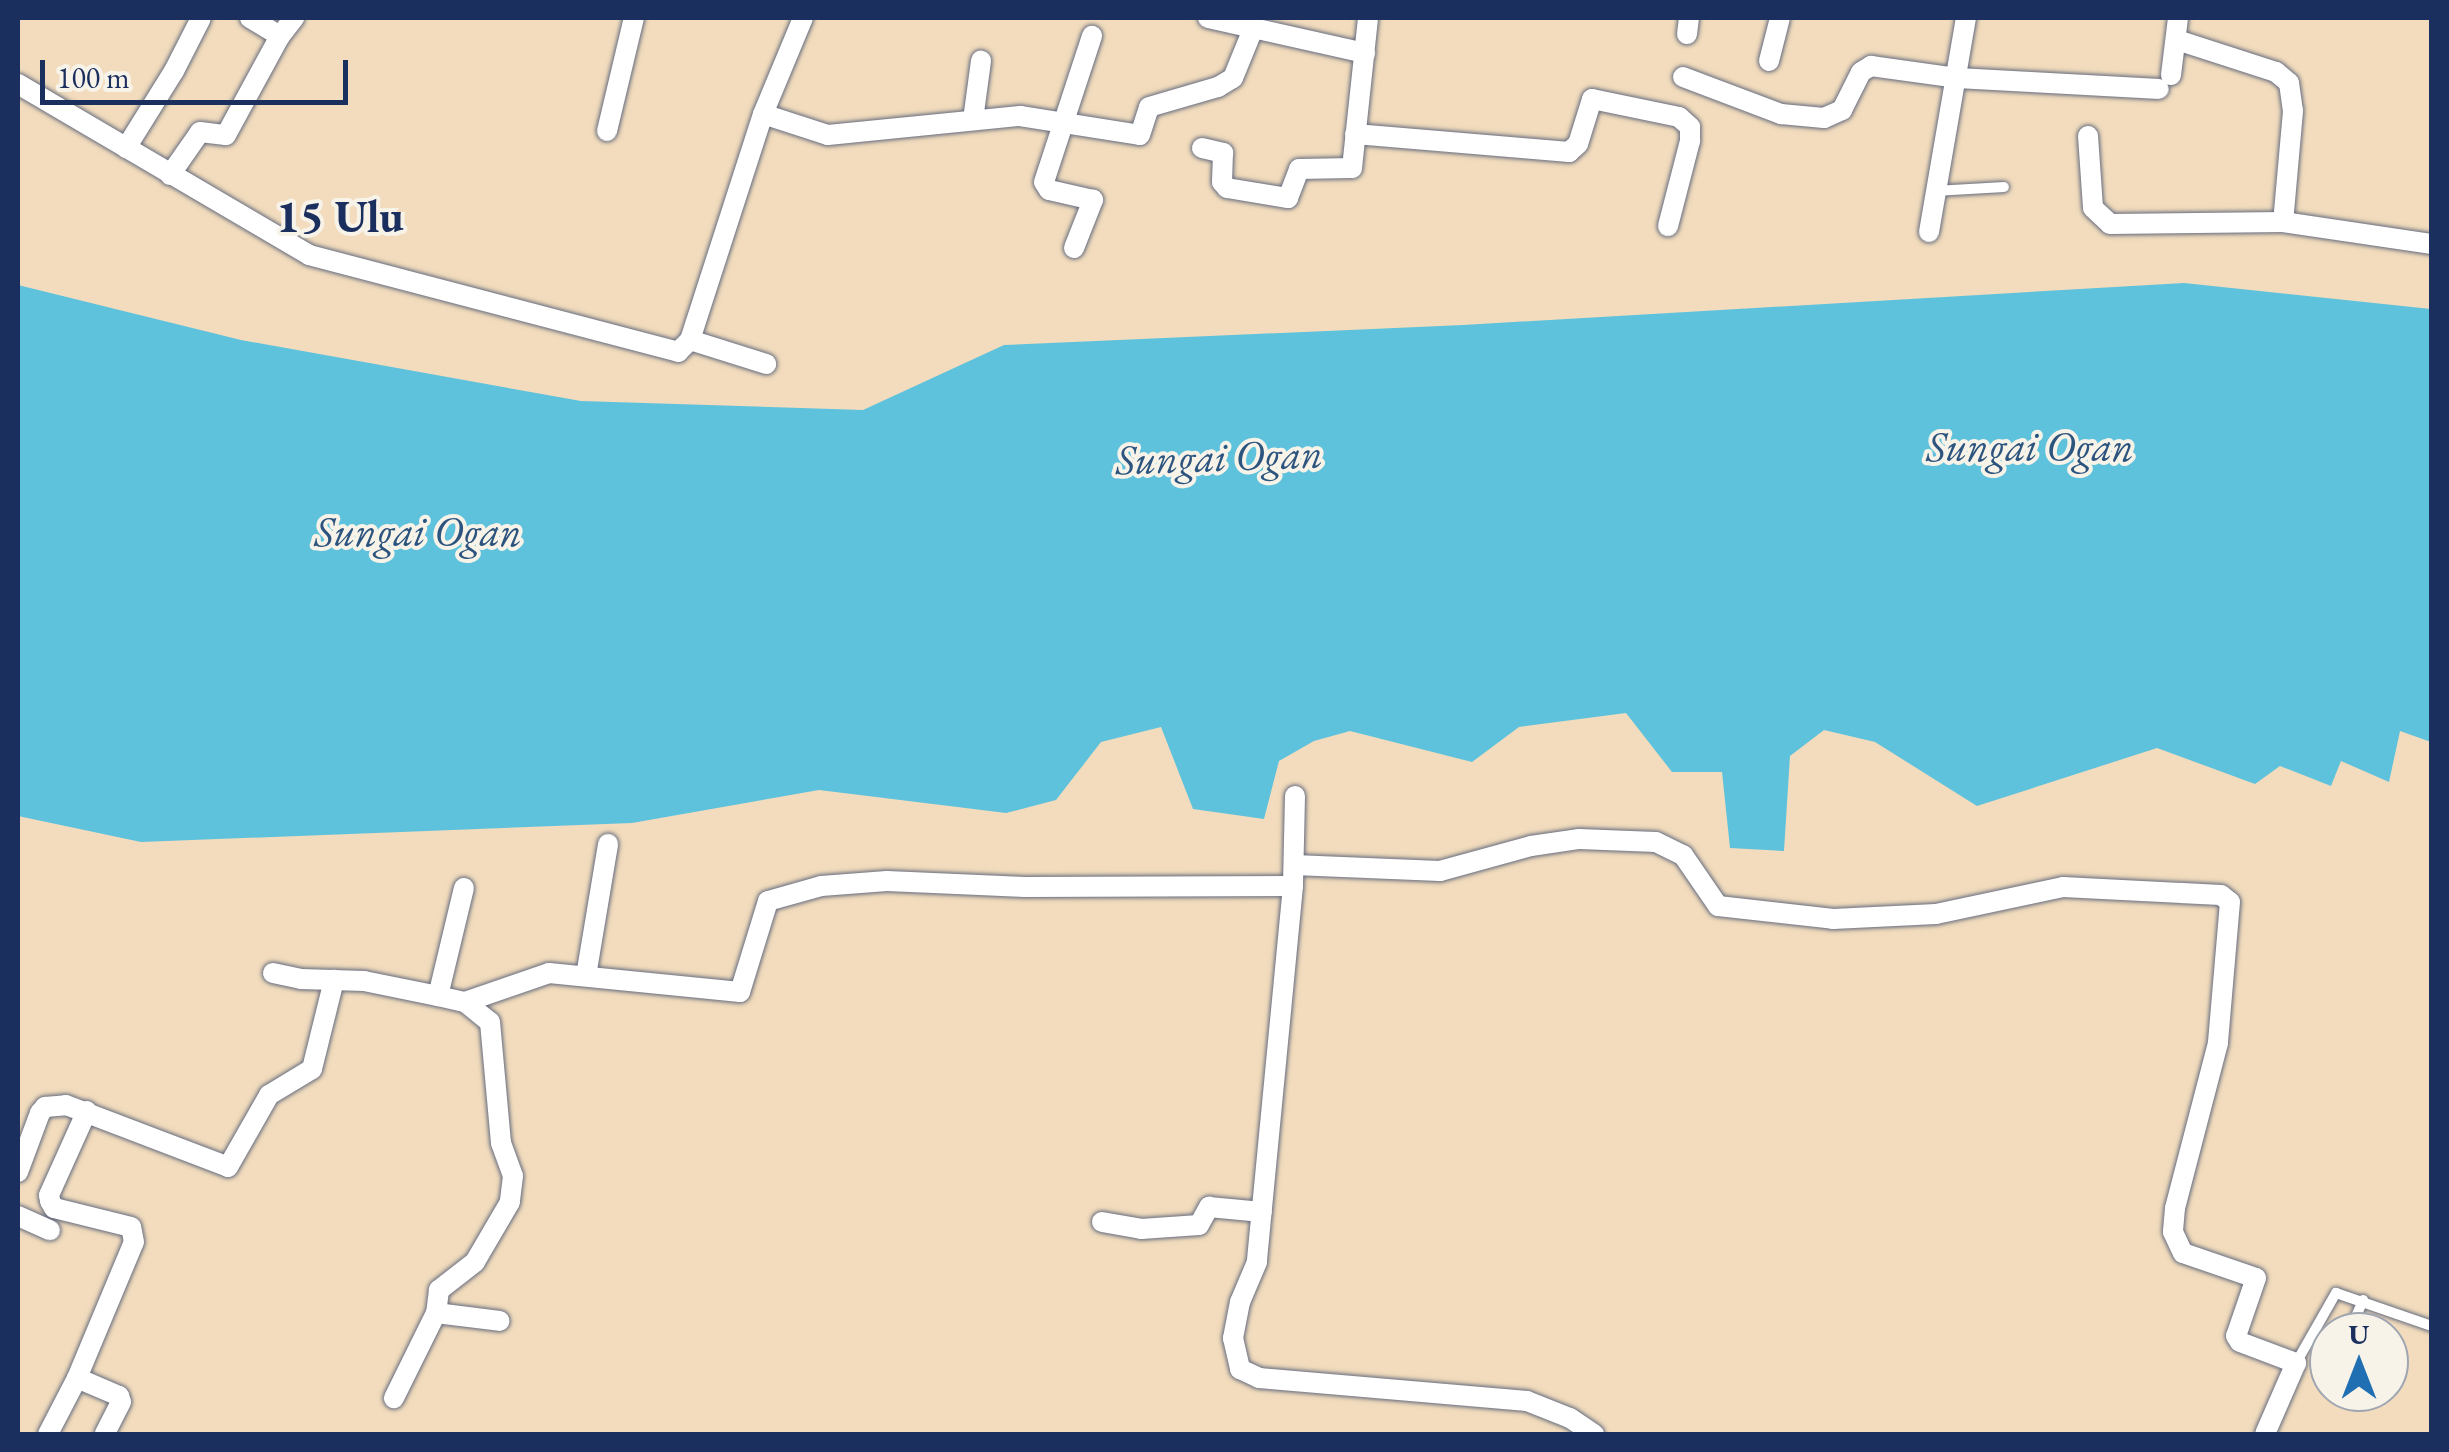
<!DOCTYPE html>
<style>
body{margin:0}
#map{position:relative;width:2449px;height:1452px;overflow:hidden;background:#f2dcbd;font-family:"EB Garamond",serif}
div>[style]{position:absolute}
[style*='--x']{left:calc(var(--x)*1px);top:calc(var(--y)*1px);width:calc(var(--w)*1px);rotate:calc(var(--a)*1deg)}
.water>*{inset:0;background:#5fc2dd}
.roads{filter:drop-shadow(0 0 2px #666c7f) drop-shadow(0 0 2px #666c7f)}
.lane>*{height:10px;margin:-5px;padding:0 5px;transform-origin:5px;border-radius:5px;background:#fff}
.street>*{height:20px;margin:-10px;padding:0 10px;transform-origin:10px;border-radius:10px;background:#fff}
span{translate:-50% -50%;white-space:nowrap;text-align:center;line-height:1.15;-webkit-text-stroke:8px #f7f3e8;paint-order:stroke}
.water-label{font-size:42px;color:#2c547e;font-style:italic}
.quarter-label{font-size:45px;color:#1b2f5e;font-weight:700}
.frame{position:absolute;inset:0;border:20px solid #1b2f5e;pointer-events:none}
.north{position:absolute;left:2309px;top:1312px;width:100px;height:100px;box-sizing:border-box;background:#f7f3e8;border:2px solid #9fa5b1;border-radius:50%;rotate:0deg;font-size:28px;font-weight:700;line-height:40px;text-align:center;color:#1b2f5e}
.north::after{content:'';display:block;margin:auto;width:35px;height:45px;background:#1f6fb2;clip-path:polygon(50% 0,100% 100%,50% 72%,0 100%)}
.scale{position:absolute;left:40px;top:60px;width:308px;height:45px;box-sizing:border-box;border:5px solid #1b2f5e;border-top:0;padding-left:12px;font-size:30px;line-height:35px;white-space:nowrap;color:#1b2f5e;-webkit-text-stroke:8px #f7f3e8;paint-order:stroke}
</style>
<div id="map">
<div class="water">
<i style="clip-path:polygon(2184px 283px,2431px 309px,2431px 742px,2400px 731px,2389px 782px,2341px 761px,2331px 786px,2280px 766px,2255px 784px,2157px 748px,1977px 806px,1875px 742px,1824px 730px,1790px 756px,1784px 851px,1730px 848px,1722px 772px,1672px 772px,1626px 713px,1519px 727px,1472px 762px,1350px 731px,1314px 741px,1279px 761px,1264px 819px,1193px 809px,1161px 727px,1101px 742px,1056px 800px,1006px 813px,819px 790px,632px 823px,141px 842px,18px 816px,18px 285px,241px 340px,581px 401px,863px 410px,1004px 345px,1463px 325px)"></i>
</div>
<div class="roads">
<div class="lane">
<i style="--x:1935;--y:191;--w:69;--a:-3.3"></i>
<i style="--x:2349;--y:1332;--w:35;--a:-66"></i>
<i style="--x:2296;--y:1363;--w:81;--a:-60.3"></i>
<i style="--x:2336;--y:1293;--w:102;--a:19"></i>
</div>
<div class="street">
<i style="--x:250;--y:18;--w:35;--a:31"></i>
<i style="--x:280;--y:36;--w:23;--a:-52"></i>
<i style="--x:1208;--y:18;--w:161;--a:12.6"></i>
<i style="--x:1687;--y:34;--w:16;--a:-83"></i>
<i style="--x:2177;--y:40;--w:104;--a:17.9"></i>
<i style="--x:2276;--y:72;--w:17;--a:40"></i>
<i style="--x:2289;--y:83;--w:28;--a:82"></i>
<i style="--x:2293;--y:111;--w:111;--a:95.1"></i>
<i style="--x:1769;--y:61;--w:44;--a:-75.7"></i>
<i style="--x:2171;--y:75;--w:57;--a:-83"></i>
<i style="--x:1683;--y:77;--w:105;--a:20.7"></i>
<i style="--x:1781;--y:114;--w:43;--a:5.3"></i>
<i style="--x:1824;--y:118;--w:20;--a:-24"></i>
<i style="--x:1842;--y:110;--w:42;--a:-63.4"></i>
<i style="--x:1861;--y:72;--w:12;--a:-31"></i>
<i style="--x:1871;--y:66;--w:88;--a:7.9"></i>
<i style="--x:1958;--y:78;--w:201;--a:3.1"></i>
<i style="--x:18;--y:84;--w:338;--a:30.4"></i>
<i style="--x:309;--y:255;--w:382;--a:14.7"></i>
<i style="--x:678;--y:352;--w:17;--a:-45"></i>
<i style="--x:690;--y:340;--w:237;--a:-72.1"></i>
<i style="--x:763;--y:114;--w:104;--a:-67.4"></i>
<i style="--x:763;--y:114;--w:68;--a:17.9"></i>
<i style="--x:828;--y:135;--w:193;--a:-5.7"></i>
<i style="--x:1020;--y:116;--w:121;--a:9"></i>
<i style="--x:1140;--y:135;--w:29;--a:-72"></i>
<i style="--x:1149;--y:107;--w:72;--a:-16.2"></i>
<i style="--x:1218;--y:87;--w:17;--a:-31"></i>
<i style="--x:1233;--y:78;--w:53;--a:-67.8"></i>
<i style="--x:973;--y:120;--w:60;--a:-82.3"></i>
<i style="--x:607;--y:131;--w:116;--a:-76.6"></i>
<i style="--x:1355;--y:134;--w:215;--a:4.8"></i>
<i style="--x:1569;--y:152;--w:12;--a:-42"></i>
<i style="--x:1578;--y:144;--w:47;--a:-72.7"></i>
<i style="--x:1592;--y:99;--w:89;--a:11.7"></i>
<i style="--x:1679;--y:117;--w:15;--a:42"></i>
<i style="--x:1690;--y:127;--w:14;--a:90"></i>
<i style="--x:1690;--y:141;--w:88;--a:104.5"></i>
<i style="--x:2088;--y:136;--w:72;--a:86"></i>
<i style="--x:2093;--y:208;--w:23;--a:43"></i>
<i style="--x:2110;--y:224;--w:173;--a:-0.7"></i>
<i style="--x:2283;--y:222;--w:151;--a:8.4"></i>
<i style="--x:126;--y:148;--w:91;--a:-58.1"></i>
<i style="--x:174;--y:71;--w:59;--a:-63"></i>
<i style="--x:1202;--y:148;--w:22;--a:13"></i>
<i style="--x:1223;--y:153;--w:29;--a:92"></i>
<i style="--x:1222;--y:182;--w:8;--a:50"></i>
<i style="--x:1227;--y:188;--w:62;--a:9.3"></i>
<i style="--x:1288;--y:198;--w:31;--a:-69"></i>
<i style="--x:1299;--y:169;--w:53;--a:-1.1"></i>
<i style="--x:1352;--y:168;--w:151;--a:-83.9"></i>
<i style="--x:170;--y:175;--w:52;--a:-55.1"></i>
<i style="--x:200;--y:132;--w:26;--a:7"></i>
<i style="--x:226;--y:135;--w:113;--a:-61.4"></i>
<i style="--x:1929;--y:232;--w:217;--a:-80.2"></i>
<i style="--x:1074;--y:248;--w:52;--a:-68.4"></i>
<i style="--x:1093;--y:200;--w:45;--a:-167.2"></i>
<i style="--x:1049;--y:190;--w:9;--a:-122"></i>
<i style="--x:1044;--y:182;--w:154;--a:-71.8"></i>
<i style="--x:690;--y:340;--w:80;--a:17.5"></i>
<i style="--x:1295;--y:796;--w:90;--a:91.3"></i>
<i style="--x:1293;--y:886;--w:378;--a:95.5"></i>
<i style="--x:1257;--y:1262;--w:43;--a:113"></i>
<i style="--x:1240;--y:1302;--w:37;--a:101"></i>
<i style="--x:1233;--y:1338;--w:32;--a:77"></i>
<i style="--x:1240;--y:1369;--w:21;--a:25"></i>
<i style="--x:1259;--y:1378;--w:269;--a:4.9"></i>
<i style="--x:1527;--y:1401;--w:46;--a:21.6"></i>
<i style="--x:1570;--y:1418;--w:29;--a:34"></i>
<i style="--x:1294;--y:865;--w:146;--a:2.4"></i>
<i style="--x:1440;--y:871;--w:94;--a:-15.4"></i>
<i style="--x:1531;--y:846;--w:49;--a:-8.3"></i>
<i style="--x:1579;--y:839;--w:77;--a:2.2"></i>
<i style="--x:1656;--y:842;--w:30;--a:26"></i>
<i style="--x:1683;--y:855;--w:62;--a:55.5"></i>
<i style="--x:1718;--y:906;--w:116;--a:6.4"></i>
<i style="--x:1833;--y:919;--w:103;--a:-2.8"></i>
<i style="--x:1936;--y:914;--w:130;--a:-12"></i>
<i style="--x:2063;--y:887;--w:158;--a:2.9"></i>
<i style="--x:2221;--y:895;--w:11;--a:38"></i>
<i style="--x:2230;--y:902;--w:142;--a:94.9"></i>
<i style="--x:2218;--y:1043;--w:171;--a:104.6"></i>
<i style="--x:2175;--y:1208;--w:24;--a:95"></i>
<i style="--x:2173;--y:1232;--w:23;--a:65"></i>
<i style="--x:2183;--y:1253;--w:77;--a:18.9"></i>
<i style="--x:2256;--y:1278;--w:61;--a:109"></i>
<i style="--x:2236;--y:1336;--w:7;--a:56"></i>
<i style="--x:2240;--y:1342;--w:60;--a:20.6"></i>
<i style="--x:2296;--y:1363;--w:77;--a:113.6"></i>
<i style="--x:273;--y:973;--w:29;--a:12"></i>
<i style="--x:301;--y:979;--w:63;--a:1.8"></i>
<i style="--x:364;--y:981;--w:76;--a:11.5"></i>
<i style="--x:438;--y:996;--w:28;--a:13"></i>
<i style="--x:465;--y:1002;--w:32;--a:39"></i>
<i style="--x:490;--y:1022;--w:121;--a:84.8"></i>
<i style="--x:501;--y:1143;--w:35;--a:70"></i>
<i style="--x:513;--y:1176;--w:26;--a:97"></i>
<i style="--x:510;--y:1202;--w:69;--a:120.3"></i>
<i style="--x:475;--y:1262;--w:46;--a:142.1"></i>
<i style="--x:439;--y:1290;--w:23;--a:97"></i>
<i style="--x:436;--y:1313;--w:95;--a:116.3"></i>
<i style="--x:586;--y:976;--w:134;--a:-80.5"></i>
<i style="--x:438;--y:996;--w:111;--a:-76.5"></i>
<i style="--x:465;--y:1002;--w:89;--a:-19"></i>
<i style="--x:549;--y:973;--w:192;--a:5.7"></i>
<i style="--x:740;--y:992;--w:95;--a:-72.9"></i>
<i style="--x:768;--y:901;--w:55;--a:-15.8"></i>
<i style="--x:821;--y:886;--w:66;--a:-4.3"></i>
<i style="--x:887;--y:881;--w:138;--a:2.5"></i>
<i style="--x:1025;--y:887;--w:268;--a:-0.2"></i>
<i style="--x:18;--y:1172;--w:63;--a:-69.6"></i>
<i style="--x:40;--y:1113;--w:8;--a:-50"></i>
<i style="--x:45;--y:1107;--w:21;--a:-5"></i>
<i style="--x:66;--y:1105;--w:173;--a:20.9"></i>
<i style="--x:228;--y:1167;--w:83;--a:-60.3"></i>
<i style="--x:269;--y:1095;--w:50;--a:-31.2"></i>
<i style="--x:312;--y:1069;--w:92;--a:-76.1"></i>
<i style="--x:18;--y:1216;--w:35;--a:24"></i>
<i style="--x:1102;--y:1222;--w:40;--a:10"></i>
<i style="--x:1141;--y:1229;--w:58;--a:-3.9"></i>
<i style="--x:1199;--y:1225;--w:21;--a:-61"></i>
<i style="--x:1209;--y:1207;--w:53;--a:5.4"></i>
<i style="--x:436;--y:1313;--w:64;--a:7.1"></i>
<i style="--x:77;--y:1378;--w:46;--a:23.2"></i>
<i style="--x:119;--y:1396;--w:6;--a:72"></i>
<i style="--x:121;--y:1402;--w:36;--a:117"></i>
<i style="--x:48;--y:1434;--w:63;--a:-62.6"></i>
<i style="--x:77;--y:1378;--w:147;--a:-67.3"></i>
<i style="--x:134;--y:1242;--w:15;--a:-101"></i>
<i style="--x:131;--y:1227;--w:79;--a:-166.1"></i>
<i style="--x:54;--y:1208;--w:8;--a:-120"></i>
<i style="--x:50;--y:1201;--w:6;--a:-99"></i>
<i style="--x:49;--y:1195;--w:92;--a:-65.7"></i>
</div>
</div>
<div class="water-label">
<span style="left:2030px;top:447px">Sungai Ogan</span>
<span style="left:1219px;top:457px;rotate:-2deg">Sungai Ogan</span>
<span style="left:418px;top:532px">Sungai Ogan</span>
</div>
<div class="quarter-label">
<span style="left:340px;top:217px">15 Ulu</span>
</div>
<div class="frame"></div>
<div class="north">U</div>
<div class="scale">100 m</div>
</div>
